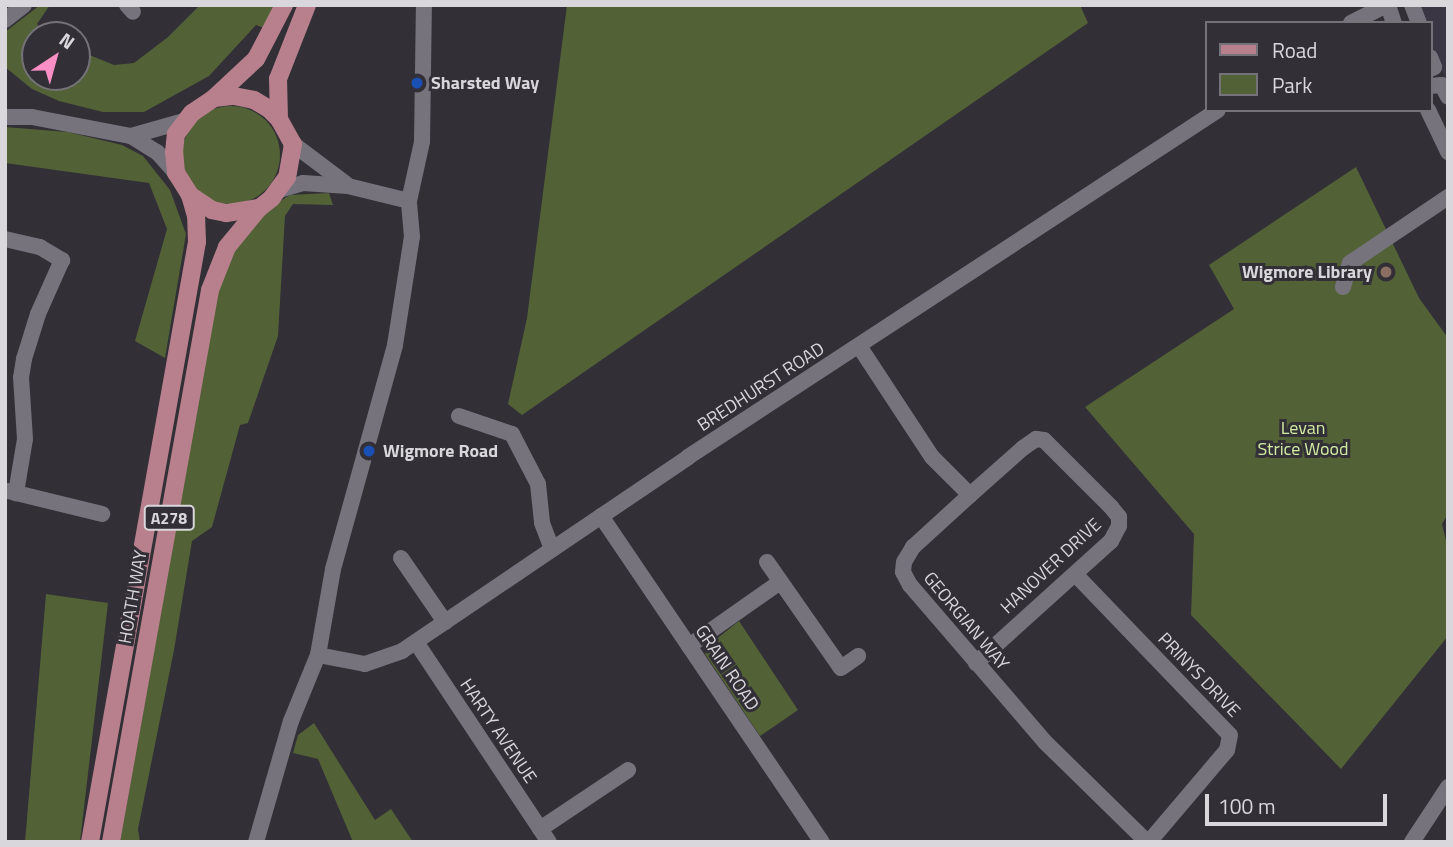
<!DOCTYPE html>
<style>
body{margin:0}
#map{position:relative;width:1453px;height:847px;overflow:hidden;background:#322f37;font-family:"Titillium Web",sans-serif}
div>[style]{position:absolute}
[style*='--x']{left:calc(var(--x)*1px);top:calc(var(--y)*1px);width:calc(var(--w)*1px);rotate:calc(var(--a)*1deg)}
.built>*{inset:0;background:#3b3644}
.green>*{inset:0;background:#526136}
.round{border-radius:50%}
.minor>*{height:16px;margin:-8px;padding:0 8px;transform-origin:8px;border-radius:8px;background:#76737d}
.major>*{height:18px;margin:-9px;padding:0 9px;transform-origin:9px;border-radius:9px;background:#b7808c}
.dots>*{width:19px;height:19px;translate:-50% -50%;box-sizing:border-box;border:4px solid #322f37;border-radius:50%}
span{translate:-50% -50%;white-space:nowrap;text-align:center;line-height:1.15;-webkit-text-stroke:6px #322f37;paint-order:stroke}
.shield-label span{padding:2px 5px;background:#322f37;border:2px solid;border-radius:5px;-webkit-text-stroke-width:0}
.shield-label{font-size:16px;color:#d9d7dc;font-weight:700}
.poi-label{font-size:18px;color:#d9d7dc;font-weight:700}
.left{translate:0 -50%;text-align:left}
.right{translate:-100% -50%;text-align:right}
.street-label{font-size:18px;color:#d9d7dc}
.park-label{font-size:18px;color:#d1eca2}
.frame{position:absolute;inset:0;border:7px solid #d9d7dc;pointer-events:none}
.legend{position:absolute;left:1205px;top:21px;width:228px;height:91px;box-sizing:border-box;background:#322f37;border:2px solid #757279;margin:0;padding:9px 12px;list-style:none;font-size:21px;color:#d9d7dc}
.legend li{display:flex;align-items:center;gap:14px;height:35px}
.legend b{width:35px;border:2px solid #757279}
.north{position:absolute;left:21px;top:21px;width:70px;height:70px;box-sizing:border-box;background:#322f37;border:2px solid #757279;border-radius:50%;rotate:36deg;font-size:19px;font-weight:700;line-height:28px;text-align:center;color:#d9d7dc}
.north::after{content:'';display:block;margin:auto;width:24px;height:32px;background:#fa8fc6;clip-path:polygon(50% 0,100% 100%,50% 72%,0 100%)}
.scale{position:absolute;left:1205px;top:794px;width:182px;height:32px;box-sizing:border-box;border:4px solid #d9d7dc;border-top:0;padding-left:9px;font-size:21px;line-height:24px;white-space:nowrap;color:#d9d7dc;-webkit-text-stroke:5px #322f37;paint-order:stroke}
</style>
<div id="map">
<div class="built">
<i style="clip-path:polygon(1418px 5px,1448px 5px,1448px 85px,1430px 40px,1430px 23px,1424px 23px)"></i>
</div>
<div class="green">
<i style="clip-path:polygon(40px 5px,50px 5px,37px 24px,45px 35px,35px 35px,35px 77px,77px 77px,77px 50px,114px 65px,134px 63px,168px 37px,200px 5px,274px 5px,264px 28px,256px 25px,209px 76px,144px 112px,103px 112px,59px 101px,32px 89px,5px 67px,5px 32px)"></i>
<i style="clip-path:polygon(567px 5px,1080px 5px,1088px 23px,522px 415px,508px 404px,527px 318px)"></i>
<i class="round" style="left:182px;top:106px;width:98px;height:98px"></i>
<i style="clip-path:polygon(5px 127px,68px 132px,122px 145px,143px 156px,170px 190px,186px 234px,165px 358px,135px 341px,167px 229px,149px 183px,5px 163px)"></i>
<i style="clip-path:polygon(1356px 167px,1419px 298px,1448px 338px,1448px 514px,1442px 524px,1448px 549px,1448px 636px,1341px 769px,1191px 615px,1194px 534px,1085px 407px,1234px 309px,1209px 265px)"></i>
<i style="clip-path:polygon(329px 193px,333px 205px,293px 204px,285px 216px,278px 336px,248px 423px,240px 425px,212px 527px,192px 541px,174px 650px,138px 829px,140px 842px,120px 842px,218px 290px,232px 255px,261px 213px,290px 195px)"></i>
<i style="clip-path:polygon(46px 594px,108px 603px,80px 842px,25px 842px)"></i>
<i style="clip-path:polygon(739px 621px,798px 710px,760px 736px,705px 654px,709px 645px)"></i>
<i style="clip-path:polygon(314px 723px,375px 820px,391px 809px,413px 842px,353px 842px,318px 759px,293px 753px,298px 735px)"></i>
</div>
<div class="minor">
<i style="--x:127;--y:5;--w:9;--a:49"></i>
<i style="--x:1388;--y:5;--w:19;--a:72"></i>
<i style="--x:1412;--y:5;--w:19;--a:69"></i>
<i style="--x:5;--y:20;--w:24;--a:-38"></i>
<i style="--x:1351;--y:23;--w:39;--a:-27"></i>
<i style="--x:1430;--y:57;--w:11;--a:68"></i>
<i style="--x:1434;--y:67;--w:4;--a:153"></i>
<i style="--x:1430;--y:86;--w:12;--a:-5"></i>
<i style="--x:1442;--y:85;--w:13;--a:63"></i>
<i style="--x:1428;--y:110;--w:47;--a:64.5"></i>
<i style="--x:5;--y:117;--w:27;--a:0"></i>
<i style="--x:32;--y:117;--w:101;--a:10.9"></i>
<i style="--x:131;--y:136;--w:31;--a:32"></i>
<i style="--x:157;--y:152;--w:28;--a:48"></i>
<i style="--x:131;--y:136;--w:55;--a:-15.8"></i>
<i style="--x:293;--y:144;--w:66;--a:37"></i>
<i style="--x:279;--y:190;--w:25;--a:-16"></i>
<i style="--x:303;--y:183;--w:45;--a:3.8"></i>
<i style="--x:348;--y:186;--w:63;--a:13.8"></i>
<i style="--x:5;--y:239;--w:36;--a:13"></i>
<i style="--x:40;--y:247;--w:26;--a:31"></i>
<i style="--x:62;--y:260;--w:59;--a:114"></i>
<i style="--x:38;--y:314;--w:47;--a:107.3"></i>
<i style="--x:24;--y:359;--w:18;--a:99"></i>
<i style="--x:21;--y:377;--w:62;--a:86.3"></i>
<i style="--x:25;--y:439;--w:55;--a:99.5"></i>
<i style="--x:1343;--y:287;--w:25;--a:-74"></i>
<i style="--x:1350;--y:263;--w:118;--a:-34"></i>
<i style="--x:859;--y:346;--w:133;--a:56.7"></i>
<i style="--x:932;--y:457;--w:54;--a:45"></i>
<i style="--x:970;--y:495;--w:77;--a:137.6"></i>
<i style="--x:913;--y:547;--w:17;--a:121"></i>
<i style="--x:904;--y:562;--w:10;--a:96"></i>
<i style="--x:903;--y:572;--w:15;--a:62"></i>
<i style="--x:910;--y:585;--w:208;--a:49.3"></i>
<i style="--x:1046;--y:743;--w:141;--a:44.4"></i>
<i style="--x:459;--y:416;--w:56;--a:18.8"></i>
<i style="--x:512;--y:434;--w:56;--a:62.5"></i>
<i style="--x:538;--y:484;--w:39;--a:84"></i>
<i style="--x:542;--y:523;--w:28;--a:69"></i>
<i style="--x:8;--y:491;--w:97;--a:13.7"></i>
<i style="--x:970;--y:495;--w:71;--a:-41.6"></i>
<i style="--x:1023;--y:448;--w:16;--a:-35"></i>
<i style="--x:1036;--y:439;--w:8;--a:7"></i>
<i style="--x:1044;--y:440;--w:95;--a:45"></i>
<i style="--x:1111;--y:507;--w:13;--a:51"></i>
<i style="--x:1119;--y:517;--w:9;--a:90"></i>
<i style="--x:1119;--y:526;--w:17;--a:118"></i>
<i style="--x:1111;--y:541;--w:182;--a:137.9"></i>
<i style="--x:601;--y:516;--w:394;--a:55.9"></i>
<i style="--x:401;--y:558;--w:78;--a:55.5"></i>
<i style="--x:767;--y:562;--w:129;--a:55.1"></i>
<i style="--x:841;--y:668;--w:21;--a:-35"></i>
<i style="--x:1075;--y:574;--w:223;--a:46.1"></i>
<i style="--x:1230;--y:735;--w:15;--a:101"></i>
<i style="--x:1227;--y:750;--w:121;--a:130.3"></i>
<i style="--x:416;--y:642;--w:240;--a:56.4"></i>
<i style="--x:689;--y:646;--w:111;--a:-35.1"></i>
<i style="--x:318;--y:655;--w:48;--a:10.8"></i>
<i style="--x:365;--y:664;--w:39;--a:-19"></i>
<i style="--x:402;--y:651;--w:346;--a:-34.1"></i>
<i style="--x:688;--y:457;--w:633;--a:-33.21"></i>
<i style="--x:540;--y:829;--w:106;--a:-33.8"></i>
<i style="--x:256;--y:842;--w:126;--a:-73.9"></i>
<i style="--x:291;--y:721;--w:71;--a:-67.8"></i>
<i style="--x:318;--y:655;--w:87;--a:-80.1"></i>
<i style="--x:333;--y:569;--w:232;--a:-74.5"></i>
<i style="--x:395;--y:345;--w:109;--a:-81.1"></i>
<i style="--x:412;--y:237;--w:36;--a:-95"></i>
<i style="--x:409;--y:201;--w:60;--a:-77.6"></i>
<i style="--x:422;--y:142;--w:137;--a:-89.2"></i>
<i style="--x:1412;--y:842;--w:66;--a:-56.8"></i>
</div>
<div class="major">
<i style="--x:234;--y:96;--w:20;--a:11"></i>
<i style="--x:254;--y:100;--w:17;--a:31"></i>
<i style="--x:269;--y:109;--w:14;--a:45"></i>
<i style="--x:279;--y:119;--w:29;--a:61"></i>
<i style="--x:293;--y:144;--w:34;--a:100"></i>
<i style="--x:287;--y:177;--w:26;--a:126"></i>
<i style="--x:272;--y:198;--w:16;--a:142"></i>
<i style="--x:259;--y:208;--w:33;--a:171"></i>
<i style="--x:226;--y:213;--w:14;--a:-168"></i>
<i style="--x:212;--y:210;--w:27;--a:-146"></i>
<i style="--x:190;--y:195;--w:26;--a:-122"></i>
<i style="--x:176;--y:173;--w:21;--a:-95"></i>
<i style="--x:174;--y:152;--w:18;--a:-84"></i>
<i style="--x:176;--y:134;--w:26;--a:-53"></i>
<i style="--x:192;--y:113;--w:27;--a:-34"></i>
<i style="--x:214;--y:98;--w:20;--a:-6"></i>
<i style="--x:214;--y:98;--w:57;--a:-42.9"></i>
<i style="--x:256;--y:59;--w:61;--a:-62.6"></i>
<i style="--x:279;--y:119;--w:40;--a:-91.4"></i>
<i style="--x:278;--y:79;--w:79;--a:-68.6"></i>
<i style="--x:90;--y:842;--w:609;--a:-79.89"></i>
<i style="--x:197;--y:242;--w:26;--a:-92"></i>
<i style="--x:196;--y:216;--w:22;--a:-106"></i>
<i style="--x:111;--y:842;--w:561;--a:-79.83"></i>
<i style="--x:210;--y:290;--w:46;--a:-68.4"></i>
<i style="--x:227;--y:247;--w:50;--a:-50.6"></i>
</div>
<div class="dots">
<i style="left:417px;top:83px;background:#1a4fb4"></i>
<i style="left:1386px;top:272px;background:#8d6e63"></i>
<i style="left:369px;top:451px;background:#1a4fb4"></i>
</div>
<div class="shield-label">
<span style="left:169px;top:518px">A278</span>
</div>
<div class="poi-label">
<span class="left" style="left:431px;top:83px">Sharsted Way</span>
<span class="right" style="left:1372px;top:272px">Wigmore Library</span>
<span class="left" style="left:383px;top:451px">Wigmore Road</span>
</div>
<div class="street-label">
<span style="left:761px;top:387px;rotate:-33deg">BREDHURST ROAD</span>
<span style="left:1051px;top:566px;rotate:-43deg">HANOVER DRIVE</span>
<span style="left:133px;top:597px;rotate:-80deg">HOATH WAY</span>
<span style="left:966px;top:621px;rotate:50deg">GEORGIAN WAY</span>
<span style="left:727px;top:668px;rotate:56deg">GRAIN ROAD</span>
<span style="left:1199px;top:675px;rotate:46deg">PRINYS DRIVE</span>
<span style="left:498px;top:731px;rotate:56deg">HARTY AVENUE</span>
</div>
<div class="park-label">
<span style="left:1303px;top:439px">Levan<br>Strice Wood</span>
</div>
<div class="frame"></div>
<ul class="legend">
<li><b style="height:9px;background:#b7808c"></b>Road</li>
<li><b style="height:19px;background:#526136"></b>Park</li>
</ul>
<div class="north">N</div>
<div class="scale">100 m</div>
</div>
